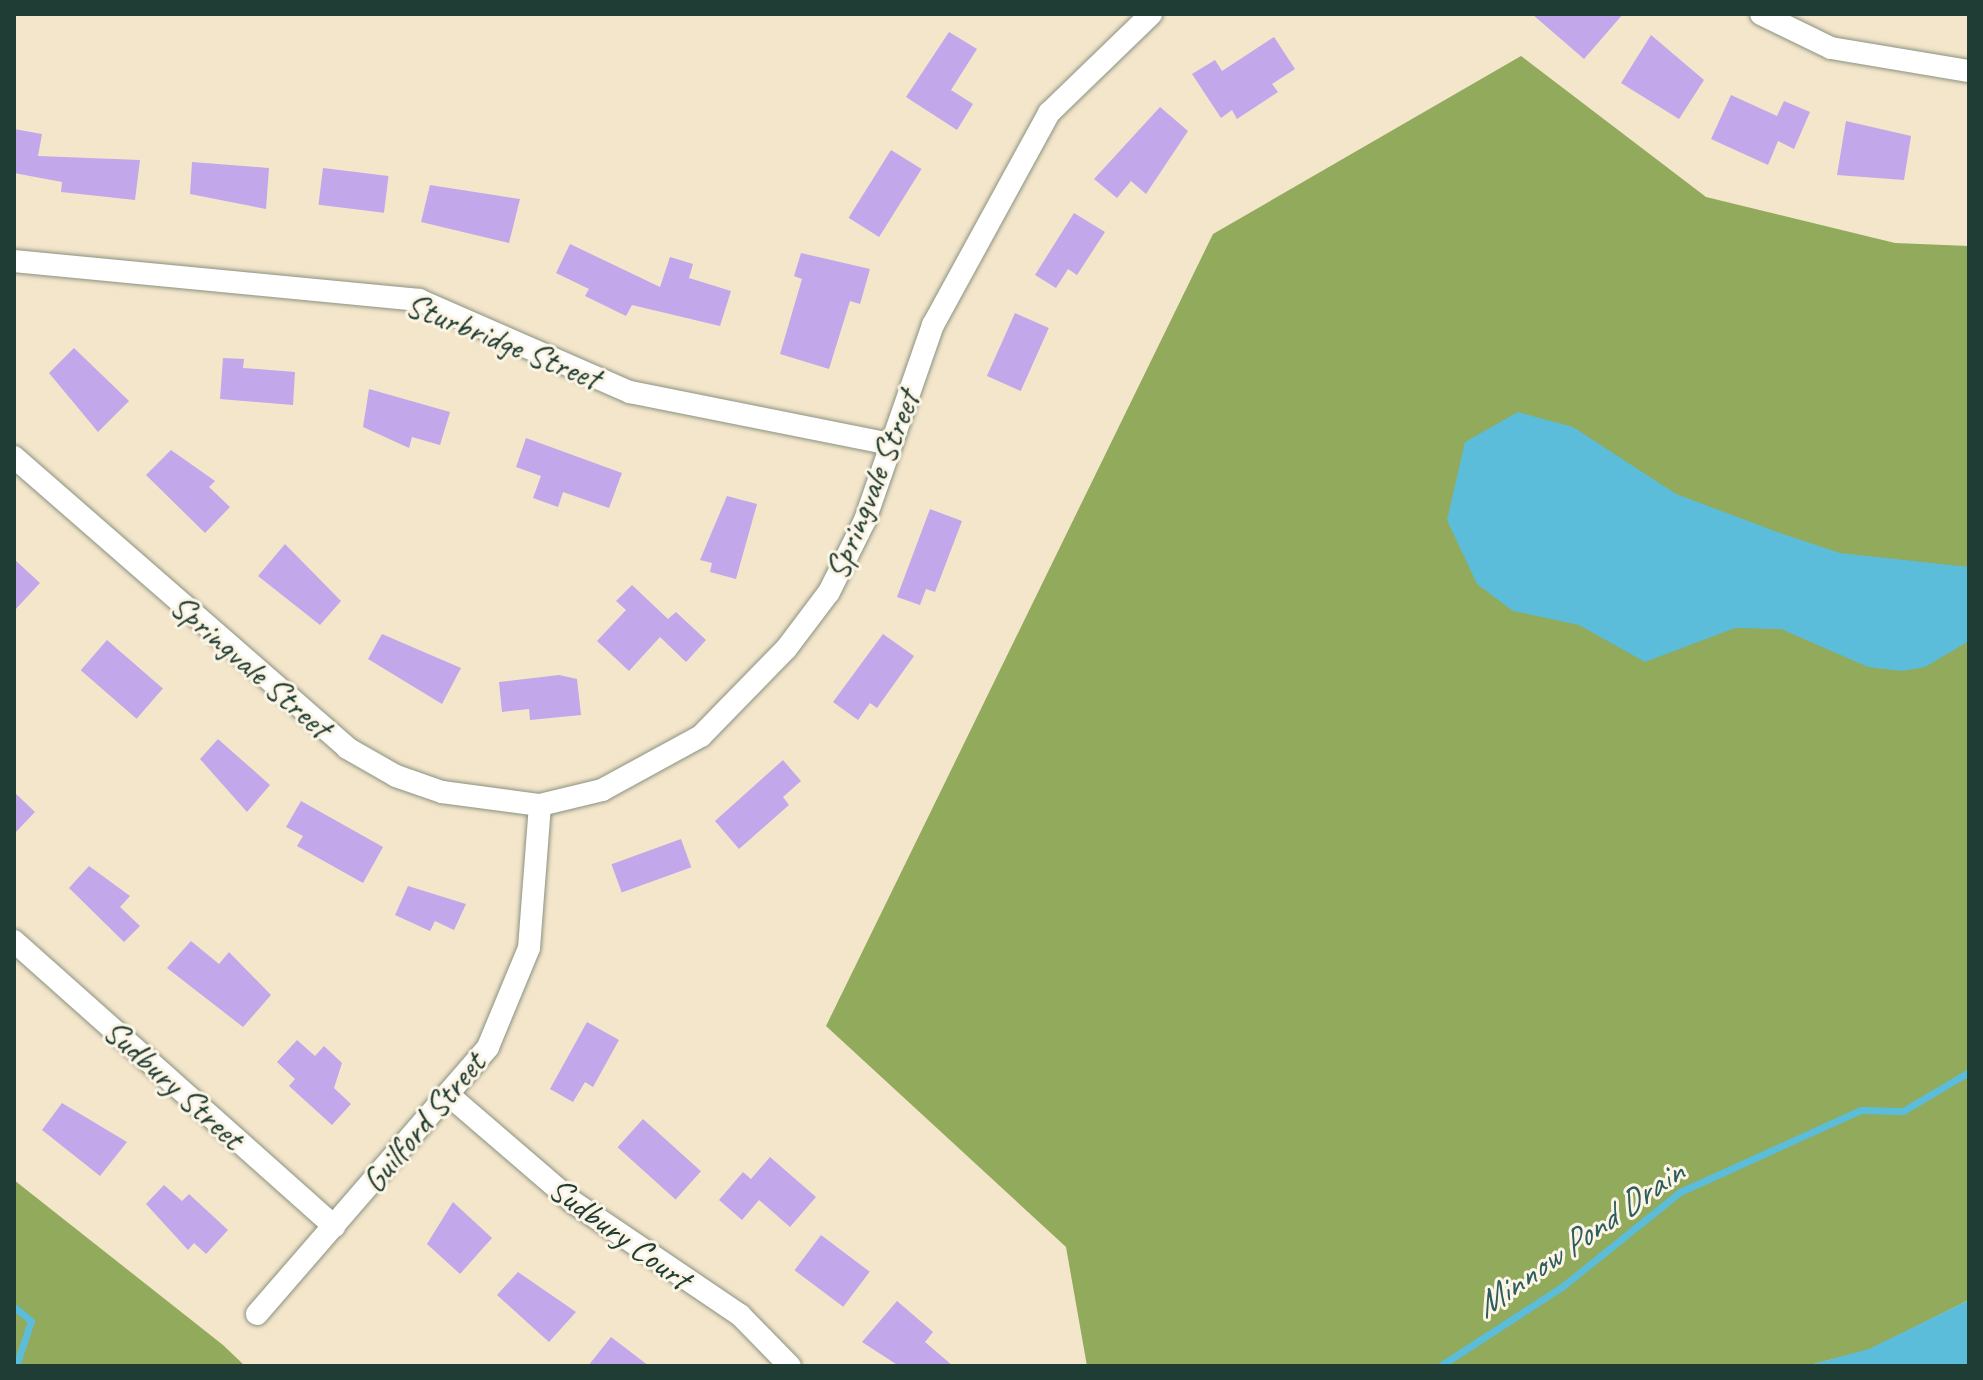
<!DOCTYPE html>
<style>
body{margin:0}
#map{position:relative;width:1983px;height:1380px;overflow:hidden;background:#f4e6cb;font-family:Caveat,sans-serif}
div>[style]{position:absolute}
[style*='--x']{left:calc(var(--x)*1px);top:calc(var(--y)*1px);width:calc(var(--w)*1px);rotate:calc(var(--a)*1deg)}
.forest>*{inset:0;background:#91aa5b}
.water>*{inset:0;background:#5bbdda}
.stream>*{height:7px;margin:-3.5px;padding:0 3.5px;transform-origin:3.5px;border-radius:3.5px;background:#5bbdda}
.building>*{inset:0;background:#c2a7ea;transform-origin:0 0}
.roads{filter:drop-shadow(0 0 2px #8a9280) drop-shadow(0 0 2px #8a9280)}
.street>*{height:22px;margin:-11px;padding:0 11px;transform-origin:11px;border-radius:11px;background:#fff}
span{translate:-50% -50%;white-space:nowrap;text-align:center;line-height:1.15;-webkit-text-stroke:6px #fcf5e5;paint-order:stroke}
.street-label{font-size:34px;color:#1f3d34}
.water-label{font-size:36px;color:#2e5d5e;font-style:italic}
.frame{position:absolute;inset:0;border:16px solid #1f3d34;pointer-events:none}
</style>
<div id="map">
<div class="forest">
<i style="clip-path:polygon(1521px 56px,1706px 197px,1895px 243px,1969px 246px,1969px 1300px,1869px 1350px,1806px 1366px,1087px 1366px,1066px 1247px,826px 1026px,1213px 234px)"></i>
<i style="clip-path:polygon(14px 1180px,223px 1345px,245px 1366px,14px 1366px)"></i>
</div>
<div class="water">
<i style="clip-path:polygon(1518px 412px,1573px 427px,1676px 494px,1783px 534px,1840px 553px,1969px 567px,1969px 641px,1925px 667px,1902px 671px,1868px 667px,1781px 629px,1735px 628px,1645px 662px,1579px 625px,1513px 611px,1477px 584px,1447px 520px,1465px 442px)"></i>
<i style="clip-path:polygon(1969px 1300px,1969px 1366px,1806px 1366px,1869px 1349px)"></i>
</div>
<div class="stream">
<i style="--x:14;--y:1307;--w:22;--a:39"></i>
<i style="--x:31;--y:1321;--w:47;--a:108.4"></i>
<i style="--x:1440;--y:1366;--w:147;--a:-33"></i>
<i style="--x:1563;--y:1286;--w:150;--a:-38.8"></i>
<i style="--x:1680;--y:1192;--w:199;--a:-24.4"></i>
<i style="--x:1861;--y:1110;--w:42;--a:1.4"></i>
<i style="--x:1903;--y:1111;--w:77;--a:-30.6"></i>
</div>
<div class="building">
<i style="clip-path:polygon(1532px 14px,1623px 14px,1584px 59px)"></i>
<i style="clip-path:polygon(949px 32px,977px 49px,951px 90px,973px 104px,957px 130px,906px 97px)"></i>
<i style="clip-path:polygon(1651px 35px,1704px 80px,1679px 119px,1621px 83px)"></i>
<i style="clip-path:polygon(1274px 37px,1295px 69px,1272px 84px,1278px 92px,1237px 119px,1232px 110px,1221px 118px,1192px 74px,1215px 60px,1222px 71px)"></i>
<i style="clip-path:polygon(1731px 95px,1777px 116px,1784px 101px,1810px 112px,1794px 149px,1778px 141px,1768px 165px,1711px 139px)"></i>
<i style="clip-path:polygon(1160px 107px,1188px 131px,1146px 194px,1131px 181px,1117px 198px,1094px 179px)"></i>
<i style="clip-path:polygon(1846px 121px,1911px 136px,1904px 180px,1837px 175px)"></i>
<i style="clip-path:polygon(14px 129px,42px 134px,38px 156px,140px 160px,135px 200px,61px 192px,62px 182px,14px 173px)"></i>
<i style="left:891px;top:150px;width:36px;height:80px;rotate:32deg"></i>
<i style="clip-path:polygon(192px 162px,269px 168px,266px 209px,190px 194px)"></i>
<i style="left:323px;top:168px;width:66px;height:37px;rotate:7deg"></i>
<i style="clip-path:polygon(430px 185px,520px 199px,509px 243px,421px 222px)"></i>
<i style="clip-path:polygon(1074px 213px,1105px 232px,1077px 275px,1068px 269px,1056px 288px,1035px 275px)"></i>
<i style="clip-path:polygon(570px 244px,660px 287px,670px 257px,693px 264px,689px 278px,731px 291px,720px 326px,632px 305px,626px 316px,585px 296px,589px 289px,556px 273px)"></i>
<i style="clip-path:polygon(801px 253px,870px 269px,860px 304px,850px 301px,829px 369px,780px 354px,802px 279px,794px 276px)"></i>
<i style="left:1015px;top:313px;width:37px;height:69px;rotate:24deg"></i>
<i style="clip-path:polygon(74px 348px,129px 401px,98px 432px,49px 373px)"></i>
<i style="clip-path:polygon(223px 358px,244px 359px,243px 368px,295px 372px,293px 405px,220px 399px)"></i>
<i style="clip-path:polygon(369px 389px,450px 412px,440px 445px,412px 437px,409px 448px,363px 427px)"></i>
<i style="clip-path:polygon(526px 438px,622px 473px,609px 508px,563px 492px,558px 507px,533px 498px,541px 476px,516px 467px)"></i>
<i style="clip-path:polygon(171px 450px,215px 481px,209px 487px,230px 507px,205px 533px,146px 475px)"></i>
<i style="clip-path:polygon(727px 496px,757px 504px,736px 579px,710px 572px,712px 563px,700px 560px)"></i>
<i style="clip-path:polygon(930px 509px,962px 521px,935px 592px,926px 589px,920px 605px,897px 597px)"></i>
<i style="clip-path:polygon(285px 544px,341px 601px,320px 625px,258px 576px)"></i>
<i style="clip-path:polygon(14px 559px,40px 583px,14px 611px)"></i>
<i style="clip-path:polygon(632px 585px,668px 619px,676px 612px,706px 640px,686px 662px,660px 637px,629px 671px,597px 641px,626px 610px,616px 601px)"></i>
<i style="clip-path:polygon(382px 634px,461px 668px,442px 704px,368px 659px)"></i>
<i style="clip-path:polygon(883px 634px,914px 656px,877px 708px,870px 703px,858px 720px,833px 702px)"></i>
<i style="left:107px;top:640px;width:74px;height:40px;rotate:41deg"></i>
<i style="clip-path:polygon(559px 675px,577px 679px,581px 715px,530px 720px,529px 709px,502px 712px,499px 682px)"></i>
<i style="clip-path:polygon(218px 739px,270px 785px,247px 812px,200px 759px)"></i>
<i style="clip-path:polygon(783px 760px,801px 781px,783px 797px,789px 805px,739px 849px,715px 821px)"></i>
<i style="clip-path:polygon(14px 792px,35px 812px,14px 834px)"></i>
<i style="clip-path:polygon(301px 801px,383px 847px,363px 883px,297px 846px,303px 836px,286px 827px)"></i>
<i style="left:681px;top:839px;width:30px;height:74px;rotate:70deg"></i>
<i style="clip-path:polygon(89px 866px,130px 896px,120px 907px,140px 926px,124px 942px,69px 888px)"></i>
<i style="clip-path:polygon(408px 886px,466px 904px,454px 930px,435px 921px,430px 931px,395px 915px)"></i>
<i style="clip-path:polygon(191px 941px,219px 964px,229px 952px,271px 995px,243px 1027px,167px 968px)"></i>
<i style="clip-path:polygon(587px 1022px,619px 1040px,593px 1087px,585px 1082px,573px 1102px,550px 1089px)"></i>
<i style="clip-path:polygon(297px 1040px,315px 1056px,324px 1046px,342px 1063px,334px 1088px,351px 1104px,332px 1125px,289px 1086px,295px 1079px,277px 1062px)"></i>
<i style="clip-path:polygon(62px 1103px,127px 1142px,100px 1176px,42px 1130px)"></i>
<i style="left:643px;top:1119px;width:78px;height:38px;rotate:42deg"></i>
<i style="clip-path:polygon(770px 1157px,816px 1197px,790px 1227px,759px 1200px,742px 1220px,719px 1200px,743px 1172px,751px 1179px)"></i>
<i style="clip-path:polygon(164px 1185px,182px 1201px,189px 1194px,228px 1230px,206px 1254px,194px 1243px,188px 1250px,146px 1204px)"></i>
<i style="clip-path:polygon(453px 1202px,492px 1238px,460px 1274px,427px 1244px)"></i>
<i style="left:821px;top:1235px;width:61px;height:44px;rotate:37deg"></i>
<i style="clip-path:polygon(518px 1272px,576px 1312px,549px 1342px,497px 1295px)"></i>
<i style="clip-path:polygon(897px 1301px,933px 1332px,925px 1342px,953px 1366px,899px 1366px,862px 1342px)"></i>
<i style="clip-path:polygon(611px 1337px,649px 1366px,588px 1366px)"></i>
</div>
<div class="roads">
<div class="street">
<i style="--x:1761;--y:14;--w:78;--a:25.9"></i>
<i style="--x:1831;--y:48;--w:140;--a:9.5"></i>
<i style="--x:14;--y:261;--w:407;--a:5.5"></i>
<i style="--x:419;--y:300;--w:230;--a:23.6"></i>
<i style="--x:630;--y:392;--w:266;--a:11.3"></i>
<i style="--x:14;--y:457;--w:442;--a:41.1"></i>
<i style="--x:347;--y:748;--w:56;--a:29.7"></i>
<i style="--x:396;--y:776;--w:49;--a:19.2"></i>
<i style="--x:442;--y:792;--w:99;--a:7.6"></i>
<i style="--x:540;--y:805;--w:64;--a:-13.6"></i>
<i style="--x:602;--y:790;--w:113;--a:-28.6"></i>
<i style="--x:701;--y:736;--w:122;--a:-45.7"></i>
<i style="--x:786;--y:649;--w:71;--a:-53"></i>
<i style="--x:829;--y:592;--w:80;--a:-63.4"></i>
<i style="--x:865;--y:520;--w:207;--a:-70.8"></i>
<i style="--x:933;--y:325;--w:242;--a:-61.3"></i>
<i style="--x:1049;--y:113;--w:142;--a:-44.1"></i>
<i style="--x:14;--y:941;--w:429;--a:41.7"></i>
<i style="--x:451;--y:1097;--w:161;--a:40.7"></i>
<i style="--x:573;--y:1202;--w:202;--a:34.1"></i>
<i style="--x:740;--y:1315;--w:71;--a:45.6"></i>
<i style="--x:257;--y:1314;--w:353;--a:-49.1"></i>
<i style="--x:488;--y:1047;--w:107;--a:-67.5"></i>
<i style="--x:529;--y:948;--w:143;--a:-85.6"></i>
</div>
</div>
<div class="street-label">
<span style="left:503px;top:341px;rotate:22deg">Sturbridge Street</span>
<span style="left:872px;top:485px;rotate:-68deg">Springvale Street</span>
<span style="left:251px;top:666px;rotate:41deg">Springvale Street</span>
<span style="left:174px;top:1084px;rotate:42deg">Sudbury Street</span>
<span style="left:423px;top:1122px;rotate:-50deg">Guilford Street</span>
<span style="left:620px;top:1233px;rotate:36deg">Sudbury Court</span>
</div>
<div class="water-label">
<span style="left:1579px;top:1239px;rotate:-35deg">Minnow Pond Drain</span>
</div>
<div class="frame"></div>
</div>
